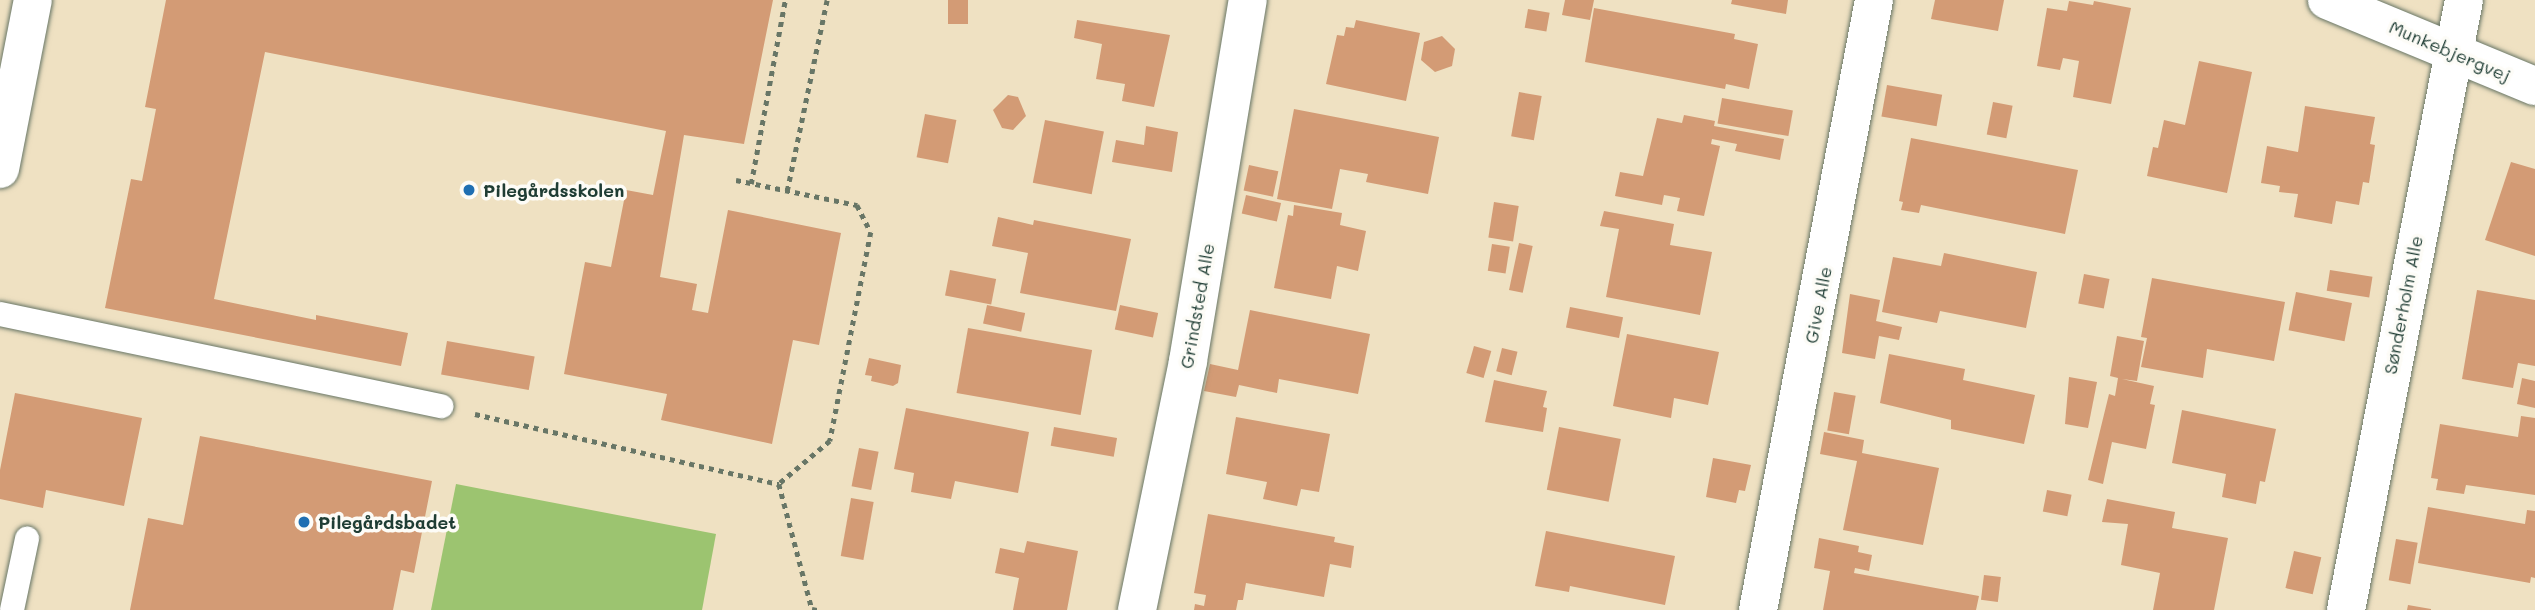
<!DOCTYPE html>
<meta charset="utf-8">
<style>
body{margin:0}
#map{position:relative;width:2535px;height:610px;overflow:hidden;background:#efe1c2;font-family:Mali,sans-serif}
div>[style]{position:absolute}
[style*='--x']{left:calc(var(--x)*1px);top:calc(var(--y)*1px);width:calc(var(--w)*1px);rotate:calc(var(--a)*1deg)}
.green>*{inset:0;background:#9cc470}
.building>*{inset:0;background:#d39b75;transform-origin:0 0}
.path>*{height:4.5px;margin-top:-2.25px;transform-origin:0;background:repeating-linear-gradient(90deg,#687666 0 5px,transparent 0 10px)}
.roads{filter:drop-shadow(0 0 2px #687666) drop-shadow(0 0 2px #687666)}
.service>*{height:24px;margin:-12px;padding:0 12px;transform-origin:12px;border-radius:12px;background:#fff}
.minor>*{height:38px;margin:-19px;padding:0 19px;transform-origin:19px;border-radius:19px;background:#fff}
.dots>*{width:19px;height:19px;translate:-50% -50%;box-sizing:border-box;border:4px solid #fdfcf7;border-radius:50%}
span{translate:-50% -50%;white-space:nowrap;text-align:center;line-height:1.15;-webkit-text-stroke:7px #fdfcf7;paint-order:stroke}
.street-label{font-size:18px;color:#1f3d34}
.poi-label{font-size:18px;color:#1f3d34;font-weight:700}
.left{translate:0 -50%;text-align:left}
</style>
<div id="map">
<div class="green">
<i style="clip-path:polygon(456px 484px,716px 534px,702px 610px,431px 610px)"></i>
</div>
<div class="building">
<i style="clip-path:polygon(166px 0,773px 0,744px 144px,684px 135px,660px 277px,697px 284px,692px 310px,708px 313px,728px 210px,841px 233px,819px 345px,793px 340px,772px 444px,661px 420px,667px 394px,564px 374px,585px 262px,611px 267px,626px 190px,653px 195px,666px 131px,265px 52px,214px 299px,316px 320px,316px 315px,408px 333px,401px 366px,105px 308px,131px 179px,142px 181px,156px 109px,145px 107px)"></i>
<i style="left:948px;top:0;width:20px;height:24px"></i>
<i style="clip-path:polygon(1565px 0,1594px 0,1590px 20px,1562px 15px)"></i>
<i style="clip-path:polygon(1732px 0,1788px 0,1786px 14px,1731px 4px)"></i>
<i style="clip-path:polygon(1935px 0,2004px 0,1998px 31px,1931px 19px)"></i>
<i style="clip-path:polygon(2069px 1px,2093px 5px,2094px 1px,2131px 8px,2111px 104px,2073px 97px,2079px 61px,2063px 58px,2060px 70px,2037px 66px,2047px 8px,2067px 11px)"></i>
<i style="clip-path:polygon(1594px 8px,1735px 34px,1734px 39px,1758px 44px,1749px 89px,1726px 84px,1725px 89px,1585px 62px)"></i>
<i style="left:1528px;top:9px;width:22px;height:19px;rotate:10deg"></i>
<i style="clip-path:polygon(1077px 20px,1170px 35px,1154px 107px,1122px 101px,1125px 84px,1096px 79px,1102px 44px,1074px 38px)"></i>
<i style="clip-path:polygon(1356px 20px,1420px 33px,1406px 101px,1326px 84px,1337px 35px,1344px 36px,1346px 27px,1354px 28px)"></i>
<i style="clip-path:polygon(1442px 36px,1455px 49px,1452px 66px,1435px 72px,1421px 60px,1424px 42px)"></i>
<i style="clip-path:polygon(2199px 61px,2252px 72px,2227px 193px,2147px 176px,2153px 147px,2158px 148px,2164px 120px,2185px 125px)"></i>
<i style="left:1887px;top:85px;width:56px;height:32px;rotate:10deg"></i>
<i style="left:1519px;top:92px;width:23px;height:45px;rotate:10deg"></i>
<i style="clip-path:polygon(1008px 95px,1018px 97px,1026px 116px,1013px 130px,1002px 128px,993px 110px)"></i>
<i style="left:1722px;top:98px;width:72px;height:26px;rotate:10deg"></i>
<i style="left:1993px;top:102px;width:20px;height:33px;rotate:11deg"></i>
<i style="clip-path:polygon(2305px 106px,2375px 117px,2370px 144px,2375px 145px,2369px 183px,2363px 182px,2359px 205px,2336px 201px,2332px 224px,2294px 217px,2298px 194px,2279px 192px,2280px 186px,2261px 183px,2267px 146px,2298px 152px)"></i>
<i style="clip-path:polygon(1294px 109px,1439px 137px,1428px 194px,1366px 182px,1368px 174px,1340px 169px,1332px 209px,1277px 199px)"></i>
<i style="left:925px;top:114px;width:32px;height:44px;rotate:11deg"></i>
<i style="clip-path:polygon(1684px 115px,1715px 121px,1714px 126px,1784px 139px,1780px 160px,1735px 151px,1737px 144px,1712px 139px,1711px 144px,1720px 146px,1704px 216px,1677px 211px,1680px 198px,1664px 195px,1662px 205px,1615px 196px,1620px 172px,1643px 176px,1657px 118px,1682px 123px)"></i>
<i style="left:1045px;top:120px;width:60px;height:64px;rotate:11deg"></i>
<i style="clip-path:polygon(1146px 126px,1178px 132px,1172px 172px,1112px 162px,1116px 140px,1144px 145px)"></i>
<i style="clip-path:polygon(1911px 138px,2078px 170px,2065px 234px,1921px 205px,1919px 213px,1901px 210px,1903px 202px,1899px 201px)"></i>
<i style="clip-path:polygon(2511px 162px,2535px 169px,2535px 256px,2485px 240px)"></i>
<i style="left:1249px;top:165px;width:30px;height:26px;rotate:12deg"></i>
<i style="left:1246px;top:195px;width:36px;height:19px;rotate:13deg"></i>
<i style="left:1494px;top:202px;width:25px;height:36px;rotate:9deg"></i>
<i style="clip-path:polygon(1294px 205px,1342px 213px,1340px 225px,1366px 231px,1358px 271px,1337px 266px,1331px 299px,1274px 288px,1288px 215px,1293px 216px)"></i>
<i style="clip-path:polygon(1604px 211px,1674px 224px,1670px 245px,1712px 252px,1700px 315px,1606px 297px,1619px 229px,1600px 226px)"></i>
<i style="clip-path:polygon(998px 217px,1033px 225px,1034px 220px,1131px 239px,1116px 311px,1020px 293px,1028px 253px,992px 246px)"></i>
<i style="left:1519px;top:243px;width:14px;height:48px;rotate:12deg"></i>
<i style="left:1492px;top:244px;width:18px;height:27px;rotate:9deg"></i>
<i style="clip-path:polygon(1944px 253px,2037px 272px,2026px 328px,1940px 311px,1937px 323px,1882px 312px,1893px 257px,1941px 266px)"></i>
<i style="left:950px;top:270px;width:47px;height:26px;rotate:11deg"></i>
<i style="left:2330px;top:270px;width:43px;height:21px;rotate:9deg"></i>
<i style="left:2084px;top:274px;width:26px;height:30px;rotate:11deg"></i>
<i style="clip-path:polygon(2152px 278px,2285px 302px,2274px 361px,2207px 349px,2203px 378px,2141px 367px,2147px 338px,2141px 337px)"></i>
<i style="clip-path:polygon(2477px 290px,2535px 300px,2535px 366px,2518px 363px,2513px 388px,2462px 379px)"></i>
<i style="left:2296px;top:292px;width:57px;height:39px;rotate:11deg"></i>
<i style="clip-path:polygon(1850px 294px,1880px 300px,1876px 321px,1902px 327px,1899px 340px,1879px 336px,1875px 359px,1842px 353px)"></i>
<i style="left:987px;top:305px;width:39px;height:19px;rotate:12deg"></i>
<i style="left:1120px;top:305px;width:39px;height:25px;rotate:12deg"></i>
<i style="left:1570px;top:307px;width:54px;height:21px;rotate:11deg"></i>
<i style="clip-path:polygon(1250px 310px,1370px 334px,1358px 394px,1279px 379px,1277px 393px,1239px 385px,1236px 397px,1204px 391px,1210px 364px,1238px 370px)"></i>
<i style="left:968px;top:328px;width:126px;height:66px;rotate:10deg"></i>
<i style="clip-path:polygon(1627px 334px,1719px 352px,1708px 405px,1674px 398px,1671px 418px,1613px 406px)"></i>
<i style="clip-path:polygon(2117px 336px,2144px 341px,2137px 381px,2122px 379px,2154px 386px,2150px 404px,2155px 405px,2146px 449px,2112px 442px,2103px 484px,2088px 480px,2109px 394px,2115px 396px,2118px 378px,2110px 376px)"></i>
<i style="left:447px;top:341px;width:89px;height:34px;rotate:10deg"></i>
<i style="left:1474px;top:346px;width:18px;height:28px;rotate:16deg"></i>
<i style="left:1502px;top:348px;width:16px;height:24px;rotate:14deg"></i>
<i style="clip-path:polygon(1889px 354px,1965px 369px,1963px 380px,2035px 395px,2024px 444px,1951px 429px,1951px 420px,1880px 403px)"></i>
<i style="clip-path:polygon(869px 358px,901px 365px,898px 383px,893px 386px,871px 381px,872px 376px,865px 375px)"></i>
<i style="clip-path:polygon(2069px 377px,2097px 382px,2088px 428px,2065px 424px)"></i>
<i style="clip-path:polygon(2522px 378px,2535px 381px,2535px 408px,2517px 404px)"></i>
<i style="clip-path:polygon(1494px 380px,1547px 391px,1543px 407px,1547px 408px,1543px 432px,1485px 422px)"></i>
<i style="left:1834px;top:392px;width:22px;height:39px;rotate:10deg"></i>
<i style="clip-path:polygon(15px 393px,142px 418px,124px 506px,46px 490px,43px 508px,0 499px,0 470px)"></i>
<i style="clip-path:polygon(906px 408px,1029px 432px,1018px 493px,955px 481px,951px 499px,911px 492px,914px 473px,894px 469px)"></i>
<i style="clip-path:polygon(2182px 410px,2276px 429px,2265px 482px,2260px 481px,2256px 504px,2222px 497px,2226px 474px,2172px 463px)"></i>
<i style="clip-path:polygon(2521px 416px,2535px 418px,2535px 495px,2466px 485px,2464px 494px,2436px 490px,2438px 479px,2431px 478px,2440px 424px,2518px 437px)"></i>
<i style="clip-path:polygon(1236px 417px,1330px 434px,1319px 492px,1301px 489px,1297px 506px,1263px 499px,1267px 482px,1226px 474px)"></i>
<i style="left:1054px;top:427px;width:64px;height:19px;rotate:10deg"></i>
<i style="left:1559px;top:427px;width:63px;height:64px;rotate:11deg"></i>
<i style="clip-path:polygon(1824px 432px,1864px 440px,1862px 453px,1939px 468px,1923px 545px,1843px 530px,1857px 461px,1820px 454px)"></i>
<i style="clip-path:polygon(200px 436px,432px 481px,414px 573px,401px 570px,393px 610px,130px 610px,148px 518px,183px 525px)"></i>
<i style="left:859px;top:448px;width:20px;height:39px;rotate:11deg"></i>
<i style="clip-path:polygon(1713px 458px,1751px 465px,1745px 491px,1739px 490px,1736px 503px,1706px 497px)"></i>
<i style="left:2047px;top:490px;width:25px;height:22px;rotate:11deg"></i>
<i style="left:851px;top:498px;width:23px;height:59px;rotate:10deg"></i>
<i style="clip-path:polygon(2107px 499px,2175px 512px,2172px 528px,2228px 538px,2214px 610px,2153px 610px,2160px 573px,2121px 565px,2128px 524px,2102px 522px)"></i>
<i style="clip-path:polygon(2428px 507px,2525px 524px,2527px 510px,2535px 511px,2535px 578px,2531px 577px,2530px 583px,2418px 563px)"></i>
<i style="clip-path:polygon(1208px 514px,1335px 537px,1334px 542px,1354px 546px,1351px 568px,1330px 564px,1324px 597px,1246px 583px,1243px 600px,1238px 600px,1236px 610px,1194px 610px,1195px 604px,1204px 606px,1206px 595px,1194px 593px)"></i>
<i style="clip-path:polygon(1546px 531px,1675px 556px,1665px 605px,1570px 586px,1569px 592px,1535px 586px)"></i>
<i style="clip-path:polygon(1819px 538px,1859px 546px,1858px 552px,1872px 555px,1869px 571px,1855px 568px,1854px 573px,1979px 596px,1976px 610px,1823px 610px,1830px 571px,1814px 568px)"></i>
<i style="left:2396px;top:539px;width:22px;height:42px;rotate:10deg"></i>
<i style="clip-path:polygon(1027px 541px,1078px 551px,1067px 610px,1013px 610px,1019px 578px,995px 573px,1000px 548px,1024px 553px)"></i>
<i style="left:2294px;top:551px;width:28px;height:38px;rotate:13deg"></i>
<i style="left:1984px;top:575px;width:17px;height:25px;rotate:7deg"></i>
<i style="clip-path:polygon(2408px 605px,2431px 609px,2431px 610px,2407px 610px)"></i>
</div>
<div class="path">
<i style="--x:736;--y:180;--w:124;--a:11.7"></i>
<i style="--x:857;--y:205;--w:30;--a:63"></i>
<i style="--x:871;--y:232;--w:213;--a:101.1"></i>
<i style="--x:830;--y:441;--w:67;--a:139.9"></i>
<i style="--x:751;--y:184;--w:187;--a:-79.5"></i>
<i style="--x:787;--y:191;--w:195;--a:-78.2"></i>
<i style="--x:475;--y:414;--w:312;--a:13"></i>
<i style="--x:779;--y:484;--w:129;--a:75.2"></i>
<i style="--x:812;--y:609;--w:5;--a:11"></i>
</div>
<div class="roads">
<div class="service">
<i style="--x:0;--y:314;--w:451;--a:11.8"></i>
<i style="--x:12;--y:610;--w:73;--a:-78.1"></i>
</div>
<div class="minor">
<i style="--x:2327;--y:0;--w:225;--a:22.5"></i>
<i style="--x:0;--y:169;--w:172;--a:-79"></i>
<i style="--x:1137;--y:610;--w:254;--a:-78.4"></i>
<i style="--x:1188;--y:361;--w:366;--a:-80.6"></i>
<i style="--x:1758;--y:610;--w:621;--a:-79.23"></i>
<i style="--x:2346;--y:610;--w:621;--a:-79.05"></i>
</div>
</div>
<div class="dots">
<i style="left:469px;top:190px;background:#1f6fb2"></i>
<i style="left:304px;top:522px;background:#1f6fb2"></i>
</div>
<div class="street-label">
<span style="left:2450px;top:51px;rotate:23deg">Munkebjergvej</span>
<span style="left:1818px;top:305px;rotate:-79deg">Give Alle</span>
<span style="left:2403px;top:305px;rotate:-79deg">Sønderholm Alle</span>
<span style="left:1197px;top:306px;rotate:-80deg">Grindsted Alle</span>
</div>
<div class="poi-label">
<span class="left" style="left:483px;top:190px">Pilegårdsskolen</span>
<span class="left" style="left:318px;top:522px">Pilegårdsbadet</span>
</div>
</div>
